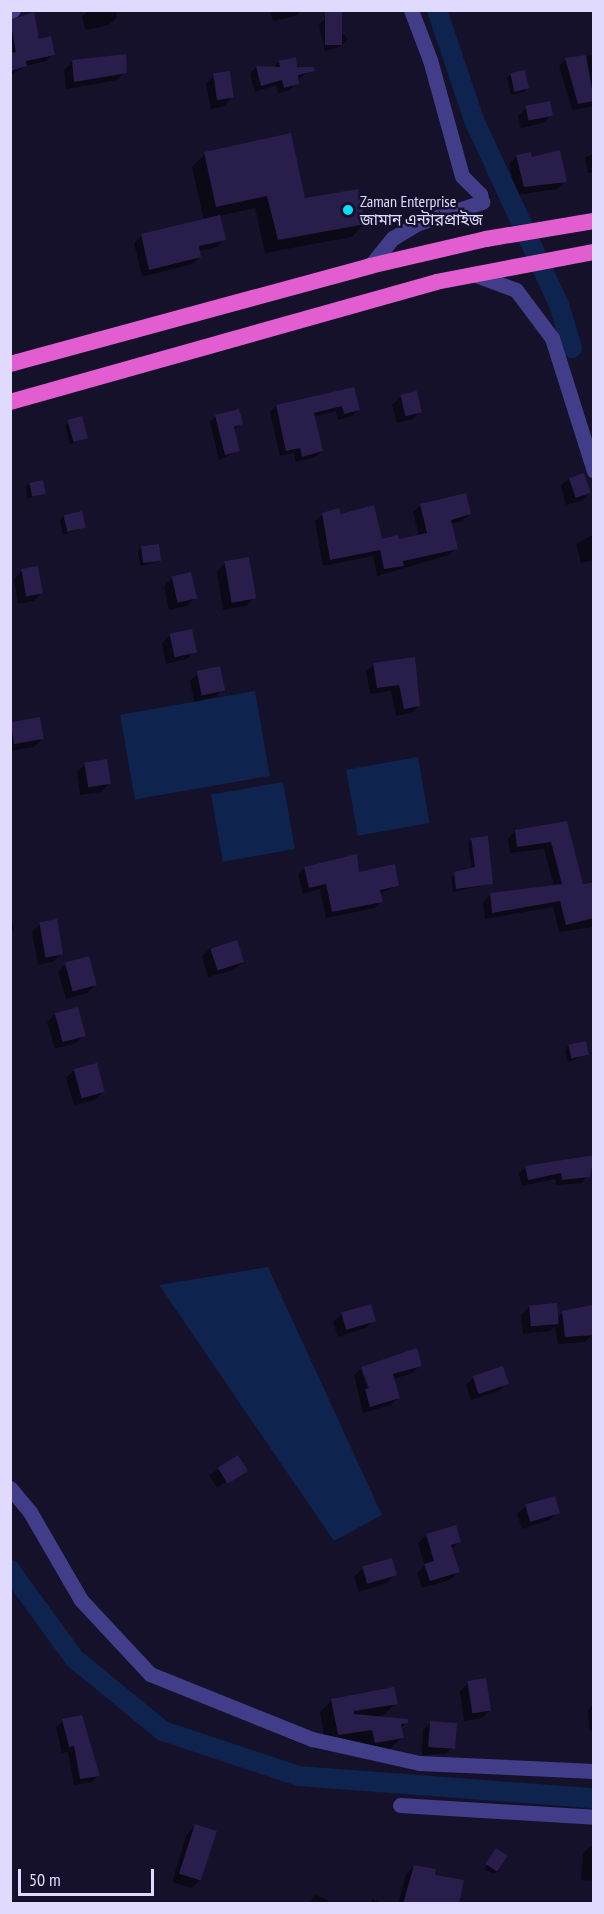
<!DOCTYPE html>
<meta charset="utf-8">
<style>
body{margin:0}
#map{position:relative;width:604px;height:1914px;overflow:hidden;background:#16112a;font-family:"PT Sans Narrow","Noto Sans Bengali",sans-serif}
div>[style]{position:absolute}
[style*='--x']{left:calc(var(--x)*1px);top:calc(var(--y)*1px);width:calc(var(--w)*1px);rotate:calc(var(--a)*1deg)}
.water>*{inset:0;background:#0e234d;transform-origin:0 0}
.shadow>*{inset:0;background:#0007;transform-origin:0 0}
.canal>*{height:20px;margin:-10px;padding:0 10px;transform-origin:10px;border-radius:10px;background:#0e234d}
.building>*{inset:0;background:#281d4b;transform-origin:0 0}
.minor>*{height:15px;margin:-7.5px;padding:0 7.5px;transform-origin:7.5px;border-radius:7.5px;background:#423d88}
.tertiary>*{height:15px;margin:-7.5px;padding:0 7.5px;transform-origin:7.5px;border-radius:7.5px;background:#423d88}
.trunk>*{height:16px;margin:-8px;padding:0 8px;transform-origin:8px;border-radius:8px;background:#e25ed0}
.dots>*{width:16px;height:16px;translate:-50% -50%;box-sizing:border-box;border:3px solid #16112a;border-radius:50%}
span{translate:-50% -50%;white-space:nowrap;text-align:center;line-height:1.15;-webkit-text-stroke:5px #16112a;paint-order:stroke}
.poi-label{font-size:16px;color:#e0dbfe}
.left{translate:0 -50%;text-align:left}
.frame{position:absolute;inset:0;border:12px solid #e0dbfe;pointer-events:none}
.scale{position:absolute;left:18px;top:1869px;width:136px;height:27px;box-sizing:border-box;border:3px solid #e0dbfe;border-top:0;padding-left:8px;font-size:18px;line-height:21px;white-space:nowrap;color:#e0dbfe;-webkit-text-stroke:4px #16112a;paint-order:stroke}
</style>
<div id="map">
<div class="water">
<i style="left:255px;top:691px;width:86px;height:137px;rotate:80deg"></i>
<i style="left:418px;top:757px;width:67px;height:73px;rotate:80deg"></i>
<i style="left:283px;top:782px;width:68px;height:73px;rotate:80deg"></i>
<i style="clip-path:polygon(268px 1267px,382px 1515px,334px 1541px,159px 1285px)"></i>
</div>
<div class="shadow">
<i style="clip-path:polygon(89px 10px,116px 10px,117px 17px,109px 25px,85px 30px,82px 17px)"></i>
<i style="clip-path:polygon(270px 10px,301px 10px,296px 16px,273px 21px)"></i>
<i style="clip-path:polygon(327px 17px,348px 39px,340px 47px,325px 51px,319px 25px)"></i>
<i style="clip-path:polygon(10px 22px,38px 40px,53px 54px,46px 61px,26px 66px,10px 75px)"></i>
<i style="clip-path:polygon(594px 55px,594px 106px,572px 110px,559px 66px,566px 59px)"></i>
<i style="clip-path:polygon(72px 62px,125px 72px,117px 80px,66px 89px,64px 70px)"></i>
<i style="clip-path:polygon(279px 62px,313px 70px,297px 79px,291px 90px,278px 93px,276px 85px,255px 92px,250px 74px,256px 67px,273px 68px)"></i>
<i style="clip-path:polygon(511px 74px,527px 88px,524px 92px,511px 95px,507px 78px)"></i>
<i style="clip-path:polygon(214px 76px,232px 98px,224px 106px,211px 109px,206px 84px)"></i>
<i style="clip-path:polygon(526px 108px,551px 115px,543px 123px,521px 128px,518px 116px)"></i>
<i style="clip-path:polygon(594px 153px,594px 172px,588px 173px,585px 158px)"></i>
<i style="clip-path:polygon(205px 154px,304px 200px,364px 224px,352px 237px,265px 253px,255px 208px,219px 216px,224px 240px,217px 247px,198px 251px,200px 257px,192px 264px,142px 277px,134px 243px,142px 235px,204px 221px,192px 167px)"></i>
<i style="clip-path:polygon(517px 156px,530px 159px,565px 181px,557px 189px,516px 195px,509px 164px)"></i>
<i style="clip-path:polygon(353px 388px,358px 410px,352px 416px,338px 420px,336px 411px,313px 417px,322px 451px,315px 457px,296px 462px,294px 453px,280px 456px,270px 412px,276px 406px)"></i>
<i style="clip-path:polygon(416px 393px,421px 411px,413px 419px,397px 423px,392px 405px,400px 397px)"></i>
<i style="clip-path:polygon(216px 416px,241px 424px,233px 430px,239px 450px,219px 460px,210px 422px)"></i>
<i style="clip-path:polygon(81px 418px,86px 437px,70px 445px,65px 425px)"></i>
<i style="clip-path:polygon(569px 478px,589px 493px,581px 501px,566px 505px,561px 486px)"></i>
<i style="clip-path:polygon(29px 483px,44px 493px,27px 499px,26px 487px)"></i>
<i style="clip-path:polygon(421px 505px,470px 514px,462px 521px,450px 524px,456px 548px,449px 555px,377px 576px,373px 556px,323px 566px,315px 521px,323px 514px,340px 515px,381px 540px,398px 541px,419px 536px,413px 512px)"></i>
<i style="clip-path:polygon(63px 516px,84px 527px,63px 535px,60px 520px)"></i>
<i style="clip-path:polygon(594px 534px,594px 560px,581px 563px,576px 544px)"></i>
<i style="clip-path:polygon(142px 548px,160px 561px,140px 566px,138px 551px)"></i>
<i style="clip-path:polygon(225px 563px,254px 598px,246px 606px,223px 610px,217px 571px)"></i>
<i style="clip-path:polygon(22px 571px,42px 593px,34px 601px,18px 604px,14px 579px)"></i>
<i style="clip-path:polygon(172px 578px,195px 598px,187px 606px,169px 610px,164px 586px)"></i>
<i style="clip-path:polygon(170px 635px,195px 651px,187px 659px,166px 664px,162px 643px)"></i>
<i style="clip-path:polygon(414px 658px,419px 706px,411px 713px,396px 716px,391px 691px,370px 694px,366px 672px,374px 664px)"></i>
<i style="clip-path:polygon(198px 673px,223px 689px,215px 697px,194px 702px,190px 681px)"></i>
<i style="clip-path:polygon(10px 724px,42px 739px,34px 747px,10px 751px)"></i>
<i style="clip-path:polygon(85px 764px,109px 784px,101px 792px,80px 795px,77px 772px)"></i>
<i style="clip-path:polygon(566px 823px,582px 884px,594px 881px,594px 927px,559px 932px,553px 907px,485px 919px,483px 902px,490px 895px,554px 886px,544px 849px,510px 853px,508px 839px,515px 831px)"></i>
<i style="clip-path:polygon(472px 839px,491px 884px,453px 892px,451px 877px,472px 870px,468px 843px)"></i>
<i style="clip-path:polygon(304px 868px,357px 873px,398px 885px,380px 894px,381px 901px,375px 908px,326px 918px,320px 889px,303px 894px,298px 874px)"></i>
<i style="clip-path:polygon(10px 914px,14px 929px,10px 932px)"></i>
<i style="clip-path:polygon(40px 924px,61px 954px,53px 962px,38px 965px,32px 932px)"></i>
<i style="clip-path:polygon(210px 948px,242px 962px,234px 970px,208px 977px,202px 957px)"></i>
<i style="clip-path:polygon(66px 964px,95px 985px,87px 993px,66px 999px,58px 972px)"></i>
<i style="clip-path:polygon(77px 1008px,84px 1035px,76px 1043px,55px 1049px,47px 1022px,55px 1014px)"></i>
<i style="clip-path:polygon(568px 1046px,587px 1055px,568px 1062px,565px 1050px)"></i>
<i style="clip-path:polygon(74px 1070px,103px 1092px,95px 1100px,74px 1105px,66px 1078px)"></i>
<i style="clip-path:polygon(594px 1157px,594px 1168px,582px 1183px,556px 1185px,555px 1179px,522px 1186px,519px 1174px,525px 1167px)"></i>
<i style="clip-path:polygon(370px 1305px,374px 1320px,366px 1328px,338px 1337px,333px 1322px,341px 1314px)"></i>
<i style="clip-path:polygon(529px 1307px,557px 1318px,563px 1312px,593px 1334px,585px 1342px,558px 1344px,555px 1326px,550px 1331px,523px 1334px,521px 1315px)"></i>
<i style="clip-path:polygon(evenodd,420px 1365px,413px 1373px,393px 1379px,399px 1397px,391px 1405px,363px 1413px,354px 1375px,362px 1368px,420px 1365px,361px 1370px,364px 1370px,373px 1395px,370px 1396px,361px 1370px)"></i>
<i style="clip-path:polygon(474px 1377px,507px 1383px,499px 1391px,471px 1400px,466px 1385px)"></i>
<i style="left:238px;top:1457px;width:15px;height:34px;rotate:58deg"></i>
<i style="clip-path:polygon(525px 1506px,558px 1512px,550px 1520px,522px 1529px,517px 1514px)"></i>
<i style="clip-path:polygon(455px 1527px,459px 1542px,451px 1550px,458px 1572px,450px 1580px,422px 1588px,417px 1573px,425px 1565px,418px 1543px,426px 1535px)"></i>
<i style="clip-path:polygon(391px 1560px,395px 1575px,387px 1583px,359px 1592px,354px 1577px,362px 1569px)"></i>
<i style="clip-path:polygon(468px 1683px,490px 1710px,482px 1718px,464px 1721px,460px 1691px)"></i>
<i style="clip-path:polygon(332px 1700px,396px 1703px,384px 1715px,376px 1716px,406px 1722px,401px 1728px,402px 1737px,390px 1749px,363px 1754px,360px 1741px,326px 1746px,320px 1712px)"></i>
<i style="clip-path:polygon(594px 1704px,594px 1730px,589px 1731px,588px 1710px)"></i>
<i style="clip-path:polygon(63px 1721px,98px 1775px,92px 1782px,74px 1785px,68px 1752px,62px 1753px,56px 1727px)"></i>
<i style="clip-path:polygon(431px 1722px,454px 1746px,446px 1754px,422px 1755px,423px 1730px)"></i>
<i style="clip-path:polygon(195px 1826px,200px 1880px,192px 1888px,172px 1882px,187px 1834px)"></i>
<i style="clip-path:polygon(590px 1846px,594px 1847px,594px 1881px,581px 1880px,583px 1854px)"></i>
<i style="clip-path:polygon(496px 1850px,498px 1871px,494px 1874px,484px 1869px)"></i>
<i style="clip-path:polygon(414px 1866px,433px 1876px,457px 1904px,398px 1904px,406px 1874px)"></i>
<i style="clip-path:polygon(315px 1895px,328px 1900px,327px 1904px,309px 1904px)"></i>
<i style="clip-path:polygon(373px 1899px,384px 1904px,369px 1904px)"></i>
</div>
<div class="canal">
<i style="--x:437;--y:10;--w:116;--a:71.4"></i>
<i style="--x:474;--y:120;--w:204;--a:65.3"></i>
<i style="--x:559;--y:305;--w:45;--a:73.2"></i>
<i style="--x:10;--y:1570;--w:110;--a:53.9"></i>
<i style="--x:75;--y:1659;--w:114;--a:39.3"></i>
<i style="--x:163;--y:1731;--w:142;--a:18.4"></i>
<i style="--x:298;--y:1776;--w:297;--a:4.3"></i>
</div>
<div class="building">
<i style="left:325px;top:10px;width:17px;height:35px"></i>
<i style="clip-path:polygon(34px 12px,39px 39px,51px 36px,55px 55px,26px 61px,27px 66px,10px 71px,10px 53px,16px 52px,10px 20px)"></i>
<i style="clip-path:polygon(126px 54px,127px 73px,74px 82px,72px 60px)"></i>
<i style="clip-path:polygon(586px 55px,594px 101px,578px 104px,565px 58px)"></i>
<i style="clip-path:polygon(296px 57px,297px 67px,314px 67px,315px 71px,298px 75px,299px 84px,284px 88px,282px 80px,261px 86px,256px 66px,280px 67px,279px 61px)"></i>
<i style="left:525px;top:70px;width:19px;height:15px;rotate:78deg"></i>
<i style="left:230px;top:71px;width:27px;height:17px;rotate:82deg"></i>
<i style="left:550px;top:101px;width:15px;height:25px;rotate:79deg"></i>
<i style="clip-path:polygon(291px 133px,305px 198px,358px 189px,366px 224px,278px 240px,267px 196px,216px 207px,204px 152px)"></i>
<i style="clip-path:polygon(560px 150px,567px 182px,524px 187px,516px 155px,531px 152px,532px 157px)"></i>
<i style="clip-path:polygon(220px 215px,226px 240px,199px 246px,201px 257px,149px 270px,141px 234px)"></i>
<i style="clip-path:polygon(354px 387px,360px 410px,344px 414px,342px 406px,314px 413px,323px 451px,302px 457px,300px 448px,286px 451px,276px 405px)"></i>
<i style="left:417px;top:391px;width:22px;height:17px;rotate:77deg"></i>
<i style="clip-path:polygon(239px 409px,243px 424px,234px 427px,240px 451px,225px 455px,215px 415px)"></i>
<i style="left:82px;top:416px;width:23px;height:15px;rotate:75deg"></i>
<i style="left:584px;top:473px;width:21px;height:16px;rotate:71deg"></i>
<i style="left:43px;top:480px;width:14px;height:14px;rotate:78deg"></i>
<i style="clip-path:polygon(466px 493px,471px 514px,451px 520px,458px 549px,403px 561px,404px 566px,384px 569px,380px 550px,330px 560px,322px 513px,339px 508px,341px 514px,374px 505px,382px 539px,398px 535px,399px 539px,427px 533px,420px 504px)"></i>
<i style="left:82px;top:511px;width:17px;height:19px;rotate:77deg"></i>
<i style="left:159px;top:544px;width:17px;height:18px;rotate:83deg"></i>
<i style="left:249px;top:557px;width:42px;height:25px;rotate:80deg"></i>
<i style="left:38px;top:566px;width:28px;height:17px;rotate:80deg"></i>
<i style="left:191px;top:572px;width:27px;height:20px;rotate:77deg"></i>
<i style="left:192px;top:629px;width:24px;height:23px;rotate:78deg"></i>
<i style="clip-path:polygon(415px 657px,420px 706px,404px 709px,399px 685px,377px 688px,373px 663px)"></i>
<i style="left:220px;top:666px;width:25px;height:24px;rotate:78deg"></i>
<i style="left:40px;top:717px;width:22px;height:30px;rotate:80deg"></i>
<i style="left:107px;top:759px;width:25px;height:23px;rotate:81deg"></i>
<i style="clip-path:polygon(567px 821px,583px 884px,594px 882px,594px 918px,566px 925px,560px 901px,492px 913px,490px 893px,562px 884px,551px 842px,517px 847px,515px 830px)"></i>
<i style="clip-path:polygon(488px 836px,493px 884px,456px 889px,454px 872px,475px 867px,471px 838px)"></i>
<i style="clip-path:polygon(357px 854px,359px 872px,395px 864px,399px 886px,380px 890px,383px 902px,332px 912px,326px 884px,309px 888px,304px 867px)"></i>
<i style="left:57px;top:919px;width:36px;height:18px;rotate:80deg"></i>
<i style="left:237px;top:940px;width:23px;height:28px;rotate:72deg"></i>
<i style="left:89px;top:956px;width:30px;height:25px;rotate:75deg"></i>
<i style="left:78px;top:1007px;width:30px;height:24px;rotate:75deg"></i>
<i style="left:586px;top:1041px;width:14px;height:18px;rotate:78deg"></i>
<i style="left:97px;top:1063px;width:30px;height:24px;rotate:75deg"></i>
<i style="clip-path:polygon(588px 1156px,594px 1156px,590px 1177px,562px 1180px,561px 1173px,528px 1180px,525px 1166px)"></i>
<i style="left:557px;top:1303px;width:21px;height:28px;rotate:85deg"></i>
<i style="left:371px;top:1304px;width:18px;height:31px;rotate:74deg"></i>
<i style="clip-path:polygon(592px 1305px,594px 1335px,565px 1337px,562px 1311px)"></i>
<i style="clip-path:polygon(417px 1348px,422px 1366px,393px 1374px,400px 1398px,370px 1407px,365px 1389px,369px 1388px,361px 1367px)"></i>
<i style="left:503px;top:1366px;width:19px;height:32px;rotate:72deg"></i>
<i style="left:238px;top:1455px;width:19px;height:24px;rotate:58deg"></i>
<i style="left:555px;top:1496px;width:18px;height:31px;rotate:74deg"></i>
<i style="clip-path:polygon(456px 1525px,461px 1542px,451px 1545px,460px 1572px,430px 1581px,424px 1564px,434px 1561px,426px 1534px)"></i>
<i style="left:392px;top:1558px;width:18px;height:31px;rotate:74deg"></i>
<i style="left:486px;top:1678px;width:33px;height:19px;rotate:81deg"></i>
<i style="clip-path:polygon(394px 1687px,398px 1704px,354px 1711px,354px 1714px,408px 1719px,408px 1723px,401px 1724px,404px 1738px,375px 1743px,372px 1730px,338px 1735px,331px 1699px)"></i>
<i style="clip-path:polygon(82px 1715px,100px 1776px,80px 1779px,74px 1746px,69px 1747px,62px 1719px)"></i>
<i style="left:430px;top:1721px;width:27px;height:26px;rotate:4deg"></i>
<i style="left:195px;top:1824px;width:23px;height:52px;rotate:18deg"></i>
<i style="left:496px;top:1848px;width:14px;height:19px;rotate:34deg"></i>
<i style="clip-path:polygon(414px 1865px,436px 1869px,435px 1875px,464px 1880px,459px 1904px,403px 1904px)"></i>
</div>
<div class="minor">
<i style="--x:10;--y:11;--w:3;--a:-18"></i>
<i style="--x:473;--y:274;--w:46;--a:20.4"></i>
<i style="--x:516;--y:290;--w:60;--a:53.1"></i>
<i style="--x:552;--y:338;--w:139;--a:72.5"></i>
<i style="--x:10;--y:1488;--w:31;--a:50"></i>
<i style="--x:30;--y:1512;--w:102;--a:59.9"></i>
<i style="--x:81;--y:1600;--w:101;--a:47"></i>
<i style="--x:150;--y:1674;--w:175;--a:21.9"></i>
<i style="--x:312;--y:1739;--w:110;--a:12.6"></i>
<i style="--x:419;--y:1763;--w:175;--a:2.6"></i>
<i style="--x:400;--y:1805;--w:194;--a:3.5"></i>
</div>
<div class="tertiary">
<i style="--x:370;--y:266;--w:36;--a:-51"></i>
<i style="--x:393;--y:238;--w:27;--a:-31"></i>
<i style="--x:416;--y:224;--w:70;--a:-18.4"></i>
<i style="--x:482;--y:202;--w:8;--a:-104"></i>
<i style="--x:480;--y:194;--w:25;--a:-135"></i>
<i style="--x:462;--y:176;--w:120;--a:-105.4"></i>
<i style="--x:430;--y:60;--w:53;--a:-110.8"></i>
</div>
<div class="trunk">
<i style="--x:10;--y:364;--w:373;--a:-15.2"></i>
<i style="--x:370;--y:266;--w:119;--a:-13.1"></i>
<i style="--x:486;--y:239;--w:109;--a:-9.5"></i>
<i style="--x:10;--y:402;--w:443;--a:-15.7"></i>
<i style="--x:436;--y:282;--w:161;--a:-10.8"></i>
</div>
<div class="dots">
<i style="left:348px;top:210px;background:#0addfb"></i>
</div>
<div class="poi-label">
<span class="left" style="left:360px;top:210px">Zaman Enterprise<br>জামান এন্টারপ্রাইজ</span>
</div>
<div class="frame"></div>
<div class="scale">50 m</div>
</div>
